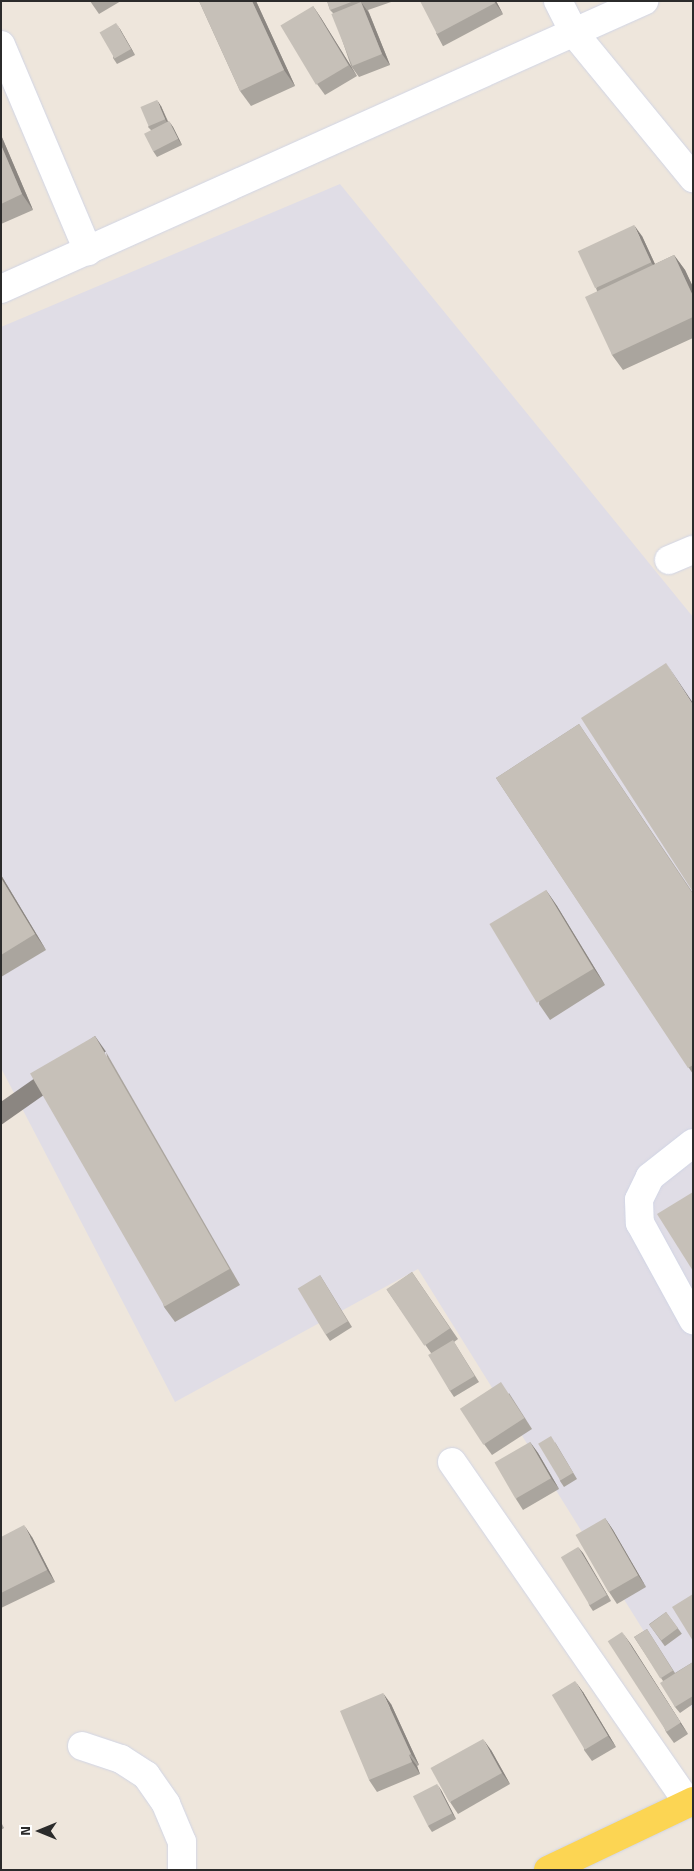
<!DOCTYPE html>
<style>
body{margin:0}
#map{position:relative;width:694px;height:1871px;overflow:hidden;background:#eee6dc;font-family:"Titillium Web",sans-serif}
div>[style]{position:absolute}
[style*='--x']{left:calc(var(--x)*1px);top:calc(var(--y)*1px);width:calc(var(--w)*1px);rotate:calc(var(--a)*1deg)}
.industrial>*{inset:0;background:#e0dde6}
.roads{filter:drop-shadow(0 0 1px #d1d5e5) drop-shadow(0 0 1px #d1d5e5)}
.minor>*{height:28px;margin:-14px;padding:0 14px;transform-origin:14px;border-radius:14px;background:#fff}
.major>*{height:28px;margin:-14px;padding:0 14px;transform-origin:14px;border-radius:14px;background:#fcd553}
.wall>*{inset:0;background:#aaa59e;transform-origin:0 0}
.shaded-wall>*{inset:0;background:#8b8681;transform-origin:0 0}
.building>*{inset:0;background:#c6c0b8;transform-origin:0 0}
span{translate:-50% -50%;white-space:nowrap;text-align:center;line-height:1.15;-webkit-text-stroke:5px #fff;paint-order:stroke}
.frame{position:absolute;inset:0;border:2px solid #2b2b2b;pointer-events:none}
.north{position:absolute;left:15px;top:1806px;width:50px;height:50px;-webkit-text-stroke:4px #fff;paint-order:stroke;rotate:270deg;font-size:14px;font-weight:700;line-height:20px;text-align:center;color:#2b2b2b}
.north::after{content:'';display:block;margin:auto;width:18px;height:22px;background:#2b2b2b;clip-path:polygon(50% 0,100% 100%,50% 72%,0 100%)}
</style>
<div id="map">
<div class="industrial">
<i style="clip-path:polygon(340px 184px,693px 617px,693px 1710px,418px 1269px,175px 1402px,1px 1068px,1px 327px)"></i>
</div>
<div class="roads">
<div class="minor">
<i style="--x:558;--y:1;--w:36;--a:63"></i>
<i style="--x:574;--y:33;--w:188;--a:50.6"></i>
<i style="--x:1;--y:45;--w:224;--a:67.1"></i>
<i style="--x:1;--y:289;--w:705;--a:-24.13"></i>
<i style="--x:669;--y:560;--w:26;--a:-23"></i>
<i style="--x:693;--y:1143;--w:55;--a:141.7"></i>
<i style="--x:650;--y:1177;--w:25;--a:116"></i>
<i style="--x:639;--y:1200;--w:23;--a:88"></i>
<i style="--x:640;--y:1223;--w:111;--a:61.3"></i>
<i style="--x:452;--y:1462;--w:415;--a:55.3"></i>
<i style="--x:82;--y:1746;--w:41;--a:18.4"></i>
<i style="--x:121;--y:1759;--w:30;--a:33"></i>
<i style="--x:146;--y:1775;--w:35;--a:55"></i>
<i style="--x:166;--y:1804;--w:41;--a:67.2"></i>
<i style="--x:182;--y:1842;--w:28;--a:90"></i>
</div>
<div class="major">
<i style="--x:548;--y:1870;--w:161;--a:-25.4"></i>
</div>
</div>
<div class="wall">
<i style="clip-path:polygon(90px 1px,121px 1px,99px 14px)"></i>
<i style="clip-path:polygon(199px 1px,256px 1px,295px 86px,251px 106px,240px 91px)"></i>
<i style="clip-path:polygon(327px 1px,394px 1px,368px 10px,390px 65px,359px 77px,351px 66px,333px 13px,330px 10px)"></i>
<i style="left:496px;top:1px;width:15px;height:68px;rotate:62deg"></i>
<i style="clip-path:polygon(313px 6px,321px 18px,357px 76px,325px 95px,317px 84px)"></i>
<i style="clip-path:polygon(120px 29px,135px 55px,117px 64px,113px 58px)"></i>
<i style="clip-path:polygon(161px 106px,168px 121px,173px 127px,182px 145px,157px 157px,153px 151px,151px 130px,148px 127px)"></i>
<i style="clip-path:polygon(1px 135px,33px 210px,1px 224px)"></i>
<i style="clip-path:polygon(642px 236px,655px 264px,674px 255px,685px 270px,693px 287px,693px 338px,623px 370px,612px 355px,597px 291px,596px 288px)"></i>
<i style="clip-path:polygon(579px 724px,693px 893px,693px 1074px,496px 778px)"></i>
<i style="clip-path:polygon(1px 875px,46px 950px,1px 977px)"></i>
<i style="clip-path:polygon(546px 890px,557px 906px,605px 985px,550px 1020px,539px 1004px)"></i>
<i style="clip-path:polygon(106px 1052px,240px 1285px,175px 1322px,164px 1307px)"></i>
<i style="clip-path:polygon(412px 1272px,458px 1339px,454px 1342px,479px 1382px,454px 1397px,450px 1391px,431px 1353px,387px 1290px)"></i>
<i style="clip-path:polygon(320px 1275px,352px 1327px,330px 1341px,326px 1335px)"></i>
<i style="clip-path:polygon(509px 1393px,532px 1429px,492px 1455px,484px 1444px)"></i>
<i style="clip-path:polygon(530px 1442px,538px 1453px,559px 1489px,523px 1510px,516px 1499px)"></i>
<i style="clip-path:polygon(555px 1442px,577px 1479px,564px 1487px,560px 1481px)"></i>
<i style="clip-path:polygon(605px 1518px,613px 1530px,646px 1587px,617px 1604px,609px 1592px)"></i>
<i style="clip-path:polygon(1px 1537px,32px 1537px,55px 1582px,1px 1608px)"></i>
<i style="clip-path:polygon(578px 1547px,611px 1601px,593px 1611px,589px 1605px)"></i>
<i style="left:666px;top:1612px;width:27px;height:21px;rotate:54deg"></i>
<i style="clip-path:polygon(647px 1629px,675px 1673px,693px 1662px,693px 1704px,680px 1713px,675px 1707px,663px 1681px,634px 1637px)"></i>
<i style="clip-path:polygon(630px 1643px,688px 1734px,674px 1743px,666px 1732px)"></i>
<i style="clip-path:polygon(583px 1692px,616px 1747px,592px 1761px,584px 1750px)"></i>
<i style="clip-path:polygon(391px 1704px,419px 1765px,417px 1766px,420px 1774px,377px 1792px,369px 1780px)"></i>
<i style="clip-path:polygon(491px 1750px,510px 1784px,458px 1814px,450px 1802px)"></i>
<i style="clip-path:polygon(441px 1790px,456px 1819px,432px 1832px,428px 1826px)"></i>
<i style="clip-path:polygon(1px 1822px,4px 1828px,1px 1830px)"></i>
</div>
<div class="shaded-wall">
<i style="clip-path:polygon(252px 1px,256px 1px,295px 86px,284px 70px)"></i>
<i style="clip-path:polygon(494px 1px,496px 1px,503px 14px)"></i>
<i style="clip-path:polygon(361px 2px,369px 13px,390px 65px,382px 54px)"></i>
<i style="clip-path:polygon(313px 6px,321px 18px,357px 76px,349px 65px)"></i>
<i style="clip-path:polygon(116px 23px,120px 29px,135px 55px,131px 49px)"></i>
<i style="clip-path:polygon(157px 100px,161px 106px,169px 125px,165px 119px)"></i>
<i style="clip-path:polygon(169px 121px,173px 127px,182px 145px,178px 139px)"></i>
<i style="clip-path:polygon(1px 135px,33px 210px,22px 194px,1px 145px)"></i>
<i style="clip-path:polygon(634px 225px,642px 236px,659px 273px,651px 262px)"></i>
<i style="clip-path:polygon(674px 255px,685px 270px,693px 287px,693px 296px)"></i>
<i style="clip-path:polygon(666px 663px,693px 703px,693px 705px)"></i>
<i style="clip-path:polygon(1px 875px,46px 950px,35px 934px,1px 878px)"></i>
<i style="clip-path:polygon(546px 890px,557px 906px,605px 985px,594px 969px)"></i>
<i style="left:95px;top:1036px;width:19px;height:269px;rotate:55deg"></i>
<i style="clip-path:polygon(530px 1442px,538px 1453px,559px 1489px,551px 1478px)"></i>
<i style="clip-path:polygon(605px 1518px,613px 1530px,646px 1587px,638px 1575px)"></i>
<i style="clip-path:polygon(24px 1525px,32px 1537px,55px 1582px,47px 1570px)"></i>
<i style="clip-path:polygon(578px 1547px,583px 1553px,611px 1601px,607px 1595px)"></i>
<i style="clip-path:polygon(622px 1632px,630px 1643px,688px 1734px,680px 1723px)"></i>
<i style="clip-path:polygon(575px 1681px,583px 1692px,616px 1747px,608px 1736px)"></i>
<i style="clip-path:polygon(383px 1693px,391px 1704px,419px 1765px,411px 1754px)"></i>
<i style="clip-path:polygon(483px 1739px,491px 1750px,510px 1784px,502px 1773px)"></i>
<i style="clip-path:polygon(409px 1755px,417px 1766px,420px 1774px,412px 1762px)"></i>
<i style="clip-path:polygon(437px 1784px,441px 1790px,456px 1819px,452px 1813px)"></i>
</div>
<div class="building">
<i style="clip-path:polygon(199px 1px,252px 1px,284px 70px,240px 91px)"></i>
<i style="clip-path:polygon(327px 1px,354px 1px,330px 10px)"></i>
<i style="clip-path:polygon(420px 1px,494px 1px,495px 3px,437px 34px)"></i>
<i style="left:361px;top:2px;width:56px;height:32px;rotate:68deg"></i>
<i style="left:313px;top:6px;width:69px;height:38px;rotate:59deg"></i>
<i style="left:116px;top:23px;width:30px;height:19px;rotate:60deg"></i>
<i style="left:157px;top:100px;width:21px;height:18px;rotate:67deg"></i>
<i style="left:169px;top:121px;width:20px;height:28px;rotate:63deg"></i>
<i style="clip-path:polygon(1px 145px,22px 194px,1px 204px)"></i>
<i style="left:634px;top:225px;width:41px;height:62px;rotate:65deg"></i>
<i style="clip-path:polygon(674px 255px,693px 296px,693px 317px,612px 355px,585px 297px)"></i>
<i style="clip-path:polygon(666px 663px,693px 705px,693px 892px,581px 718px)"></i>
<i style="clip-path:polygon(579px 724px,693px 894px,693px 1065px,688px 1068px,496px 778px)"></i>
<i style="clip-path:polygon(1px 878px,35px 934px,1px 955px)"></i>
<i style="left:546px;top:890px;width:92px;height:66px;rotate:59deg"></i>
<i style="left:95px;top:1036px;width:269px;height:75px;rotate:60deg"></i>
<i style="clip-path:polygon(693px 1192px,693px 1271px,657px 1214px)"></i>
<i style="left:412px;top:1272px;width:68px;height:31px;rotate:56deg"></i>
<i style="left:320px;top:1275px;width:54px;height:26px;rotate:59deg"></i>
<i style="left:453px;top:1340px;width:42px;height:29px;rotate:59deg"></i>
<i style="left:501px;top:1382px;width:43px;height:49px;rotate:57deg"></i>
<i style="left:551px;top:1436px;width:43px;height:15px;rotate:59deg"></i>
<i style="left:530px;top:1442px;width:42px;height:41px;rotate:60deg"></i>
<i style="left:605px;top:1518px;width:66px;height:34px;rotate:60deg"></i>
<i style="clip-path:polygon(24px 1525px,47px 1570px,1px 1593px,1px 1537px)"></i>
<i style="left:578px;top:1547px;width:56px;height:20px;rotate:59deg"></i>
<i style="clip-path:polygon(693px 1594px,693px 1641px,672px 1607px)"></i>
<i style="left:666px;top:1612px;width:20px;height:21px;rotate:53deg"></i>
<i style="left:647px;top:1629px;width:49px;height:15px;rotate:58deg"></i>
<i style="left:622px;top:1632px;width:108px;height:17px;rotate:57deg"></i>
<i style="clip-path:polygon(693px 1662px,693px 1696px,675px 1707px,660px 1683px)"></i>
<i style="left:575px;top:1681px;width:64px;height:27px;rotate:59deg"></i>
<i style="clip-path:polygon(383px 1693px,411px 1754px,409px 1755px,412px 1762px,369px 1780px,340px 1711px)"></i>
<i style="left:483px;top:1739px;width:39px;height:60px;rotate:61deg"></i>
<i style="left:437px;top:1784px;width:33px;height:27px;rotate:63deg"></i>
</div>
<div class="frame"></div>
<div class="north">N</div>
</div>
